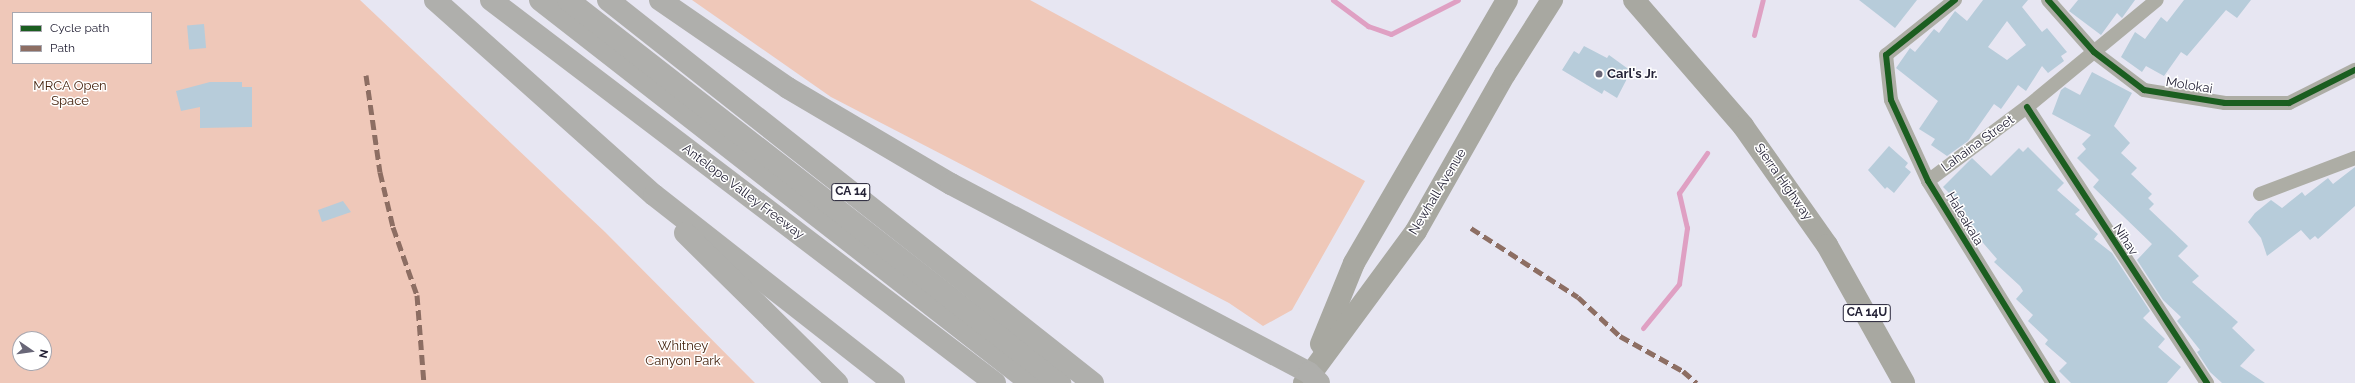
<!DOCTYPE html>
<style>
body{margin:0}
#map{position:relative;width:2355px;height:383px;overflow:hidden;background:#e7e6f2;font-family:Raleway,sans-serif}
div>[style]{position:absolute}
[style*='--x']{left:calc(var(--x)*1px);top:calc(var(--y)*1px);width:calc(var(--w)*1px);rotate:calc(var(--a)*1deg)}
.green>*{inset:0;background:#efc8b9}
.stream>*{height:5px;margin:-2.5px;padding:0 2.5px;transform-origin:2.5px;border-radius:2.5px;background:#dfa0c3}
.building>*{inset:0;background:#b7ccda;transform-origin:0 0}
.street>*{height:14px;margin:-7px;padding:0 7px;transform-origin:7px;border-radius:7px;background:#adada5}
.primary>*{height:22px;margin:-11px;padding:0 11px;transform-origin:11px;border-radius:11px;background:#a8a8a1}
.highway>*{height:22px;margin:-11px;padding:0 11px;transform-origin:11px;border-radius:11px;background:#afafac}
.quiet>*{height:5px;margin-top:-2.5px;transform-origin:0;background:repeating-linear-gradient(90deg,#8d6e63 0 10px,transparent 0 15px)}
.cycleway>*{height:6px;margin:-3px;padding:0 3px;transform-origin:3px;border-radius:3px;background:#1b5e20}
.dots>*{width:11px;height:11px;translate:-50% -50%;box-sizing:border-box;border:2px solid #fff;border-radius:50%}
span{translate:-50% -50%;white-space:nowrap;text-align:center;line-height:1.15;-webkit-text-stroke:3px #fff;paint-order:stroke}
.shield-label span{padding:1px 3px;background:#fff;border:1px solid;border-radius:3px;-webkit-text-stroke-width:0}
.shield-label{font-size:12px;color:#252337;font-weight:700}
.poi-label{font-size:13px;color:#252337;font-weight:700}
.left{translate:0 -50%;text-align:left}
.street-label{font-size:13px;color:#252337}
.park-label{font-size:13px;color:#45230e}
.legend{position:absolute;left:12px;top:12px;width:140px;height:52px;box-sizing:border-box;background:#fff;border:1px solid #a8a7af;margin:0;padding:5px 7px;list-style:none;font-size:12px;color:#252337}
.legend li{display:flex;align-items:center;gap:8px;height:20px}
.legend b{width:20px;border:1px solid #a8a7af}
.north{position:absolute;left:12px;top:331px;width:40px;height:40px;box-sizing:border-box;background:#fff;border:1px solid #a8a7af;border-radius:50%;rotate:103deg;font-size:11px;font-weight:700;line-height:16px;text-align:center;color:#252337}
.north::after{content:'';display:block;margin:auto;width:14px;height:18px;background:#696778;clip-path:polygon(50% 0,100% 100%,50% 72%,0 100%)}
</style>
<div id="map">
<div class="green">
<i style="clip-path:polygon(evenodd,0 0,360px 0,605px 232px,755px 383px,0 383px,0 0,13px 13px,151px 13px,151px 63px,13px 63px,13px 13px,0 0,20px 339px,44px 339px,44px 363px,20px 363px,20px 339px)"></i>
<i style="clip-path:polygon(692px 0,1030px 0,1365px 181px,1292px 310px,1263px 326px,1229px 303px,831px 97px)"></i>
</div>
<div class="stream">
<i style="--x:1333;--y:0;--w:44;--a:36.6"></i>
<i style="--x:1368;--y:26;--w:24;--a:19"></i>
<i style="--x:1391;--y:34;--w:75;--a:-26.9"></i>
<i style="--x:1754;--y:35;--w:36;--a:-76"></i>
<i style="--x:1643;--y:328;--w:57;--a:-50.7"></i>
<i style="--x:1679;--y:284;--w:57;--a:-81.9"></i>
<i style="--x:1687;--y:228;--w:36;--a:-103"></i>
<i style="--x:1679;--y:193;--w:49;--a:-55"></i>
</div>
<div class="building">
<i style="clip-path:polygon(1859px 0,1917px 0,1895px 28px)"></i>
<i style="clip-path:polygon(evenodd,1983px 0,2028px 0,2022px 7px,2042px 32px,2047px 28px,2067px 52px,2061px 56px,2064px 61px,2048px 73px,2042px 66px,2026px 91px,2018px 85px,2001px 109px,1994px 104px,1968px 141px,1947px 156px,1931px 145px,1935px 139px,1919px 129px,1938px 101px,1896px 68px,1910px 48px,1915px 52px,1934px 29px,1939px 33px,1955px 11px,1967px 21px,1983px 0,2007px 21px,2026px 45px,2007px 60px,1988px 47px,2007px 21px)"></i>
<i style="clip-path:polygon(2078px 0,2135px 0,2122px 18px,2117px 13px,2101px 35px,2069px 11px)"></i>
<i style="clip-path:polygon(2184px 0,2251px 0,2237px 18px,2226px 10px,2187px 56px,2181px 52px,2164px 76px,2146px 66px,2142px 72px,2121px 57px,2135px 32px,2145px 39px,2161px 17px,2167px 22px)"></i>
<i style="left:204px;top:24px;width:24px;height:17px;rotate:85deg"></i>
<i style="clip-path:polygon(1584px 46px,1607px 58px,1609px 55px,1631px 71px,1617px 98px,1604px 90px,1602px 94px,1562px 70px,1574px 51px,1579px 54px)"></i>
<i style="clip-path:polygon(2092px 72px,2132px 93px,2114px 126px,2130px 143px,2121px 153px,2137px 168px,2131px 174px,2152px 194px,2148px 198px,2154px 204px,2149px 209px,2188px 246px,2178px 256px,2199px 276px,2192px 282px,2238px 322px,2232px 328px,2255px 350px,2240px 366px,2265px 383px,2222px 383px,2210px 372px,2197px 352px,2200px 350px,2177px 321px,2181px 317px,2163px 300px,2137px 260px,2152px 244px,2093px 187px,2099px 180px,2077px 158px,2086px 149px,2082px 144px,2091px 135px,2052px 114px,2061px 90px,2065px 87px,2080px 95px)"></i>
<i style="clip-path:polygon(210px 82px,242px 82px,242px 87px,252px 87px,252px 127px,200px 128px,200px 107px,181px 111px,176px 91px)"></i>
<i style="clip-path:polygon(1889px 146px,1908px 163px,1905px 167px,1911px 172px,1894px 193px,1887px 187px,1885px 189px,1868px 170px)"></i>
<i style="clip-path:polygon(2028px 147px,2064px 183px,2057px 190px,2080px 210px,2075px 214px,2098px 234px,2094px 239px,2112px 253px,2150px 311px,2143px 318px,2165px 339px,2158px 347px,2181px 367px,2167px 383px,2071px 383px,2059px 371px,2067px 363px,2045px 344px,2048px 340px,2028px 321px,2033px 315px,2016px 299px,2023px 291px,2020px 286px,1994px 262px,1997px 259px,1958px 214px,1964px 208px,1943px 187px,1972px 158px,1991px 176px,2019px 148px,2023px 152px)"></i>
<i style="clip-path:polygon(2355px 167px,2355px 206px,2318px 239px,2315px 236px,2310px 240px,2301px 230px,2267px 256px,2261px 238px,2248px 222px,2255px 213px,2271px 200px,2282px 208px,2302px 192px,2305px 196px,2328px 178px,2333px 184px)"></i>
<i style="clip-path:polygon(343px 201px,351px 212px,322px 222px,318px 210px)"></i>
</div>
<div class="street">
<i style="--x:1955;--y:0;--w:88;--a:141.4"></i>
<i style="--x:1886;--y:55;--w:45;--a:83.7"></i>
<i style="--x:1891;--y:100;--w:89;--a:65.4"></i>
<i style="--x:1928;--y:181;--w:238;--a:58.3"></i>
<i style="--x:2048;--y:0;--w:69;--a:48.5"></i>
<i style="--x:2094;--y:52;--w:63;--a:37.2"></i>
<i style="--x:2144;--y:90;--w:82;--a:9.1"></i>
<i style="--x:2225;--y:103;--w:64;--a:0"></i>
<i style="--x:2289;--y:103;--w:74;--a:-26.6"></i>
<i style="--x:2027;--y:107;--w:330;--a:56.9"></i>
<i style="--x:1928;--y:181;--w:124;--a:-36.8"></i>
<i style="--x:2027;--y:107;--w:168;--a:-39.5"></i>
<i style="--x:2260;--y:194;--w:102;--a:-20.8"></i>
</div>
<div class="primary">
<i style="--x:1634;--y:0;--w:167;--a:49.1"></i>
<i style="--x:1743;--y:126;--w:146;--a:54.8"></i>
<i style="--x:1827;--y:245;--w:158;--a:60.8"></i>
<i style="--x:1321;--y:344;--w:87;--a:-67.8"></i>
<i style="--x:1354;--y:263;--w:304;--a:-59.8"></i>
<i style="--x:1304;--y:383;--w:189;--a:-53.6"></i>
<i style="--x:1416;--y:231;--w:180;--a:-60.5"></i>
<i style="--x:1505;--y:74;--w:88;--a:-57.6"></i>
</div>
<div class="highway">
<i style="--x:435;--y:0;--w:293;--a:41.7"></i>
<i style="--x:654;--y:195;--w:305;--a:38.1"></i>
<i style="--x:491;--y:0;--w:633;--a:37.23"></i>
<i style="--x:540;--y:0;--w:623;--a:37.96"></i>
<i style="--x:568;--y:0;--w:624;--a:37.9"></i>
<i style="--x:608;--y:0;--w:618;--a:38.3"></i>
<i style="--x:660;--y:0;--w:155;--a:34.5"></i>
<i style="--x:788;--y:88;--w:189;--a:30.5"></i>
<i style="--x:951;--y:184;--w:405;--a:27.8"></i>
<i style="--x:1309;--y:373;--w:14;--a:45"></i>
<i style="--x:685;--y:233;--w:214;--a:44.6"></i>
</div>
<div class="quiet">
<i style="--x:366;--y:75;--w:98;--a:81.8"></i>
<i style="--x:380;--y:172;--w:57;--a:76.7"></i>
<i style="--x:393;--y:227;--w:72;--a:70.6"></i>
<i style="--x:417;--y:295;--w:88;--a:85.5"></i>
<i style="--x:1471;--y:228;--w:127;--a:32.8"></i>
<i style="--x:1578;--y:297;--w:57;--a:42.9"></i>
<i style="--x:1620;--y:336;--w:72;--a:29.1"></i>
<i style="--x:1683;--y:371;--w:18;--a:41"></i>
</div>
<div class="cycleway">
<i style="--x:1955;--y:0;--w:88;--a:141.4"></i>
<i style="--x:1886;--y:55;--w:45;--a:83.7"></i>
<i style="--x:1891;--y:100;--w:89;--a:65.4"></i>
<i style="--x:1928;--y:181;--w:238;--a:58.3"></i>
<i style="--x:2048;--y:0;--w:69;--a:48.5"></i>
<i style="--x:2094;--y:52;--w:63;--a:37.2"></i>
<i style="--x:2144;--y:90;--w:82;--a:9.1"></i>
<i style="--x:2225;--y:103;--w:64;--a:0"></i>
<i style="--x:2289;--y:103;--w:74;--a:-26.6"></i>
<i style="--x:2027;--y:107;--w:330;--a:56.9"></i>
</div>
<div class="dots">
<i style="left:1599px;top:74px;background:#696778"></i>
</div>
<div class="shield-label">
<span style="left:851px;top:192px">CA 14</span>
<span style="left:1867px;top:313px">CA 14U</span>
</div>
<div class="poi-label">
<span class="left" style="left:1607px;top:74px">Carl's Jr.</span>
</div>
<div class="street-label">
<span style="left:2189px;top:86px;rotate:9deg">Molokai</span>
<span style="left:1978px;top:144px;rotate:-36deg">Lahaina Street</span>
<span style="left:1783px;top:182px;rotate:55deg">Sierra Highway</span>
<span style="left:743px;top:192px;rotate:37deg">Antelope Valley Freeway</span>
<span style="left:1438px;top:192px;rotate:-59deg">Newhall Avenue</span>
<span style="left:1964px;top:219px;rotate:59deg">Haleakala</span>
<span style="left:2125px;top:240px;rotate:57deg">Nihav</span>
</div>
<div class="park-label">
<span style="left:70px;top:94px">MRCA Open<br>Space</span>
<span style="left:683px;top:354px">Whitney<br>Canyon Park</span>
</div>
<ul class="legend">
<li><b style="height:5px;background:#1b5e20"></b>Cycle path</li>
<li><b style="height:5px;background:#8d6e63"></b>Path</li>
</ul>
<div class="north">N</div>
</div>
